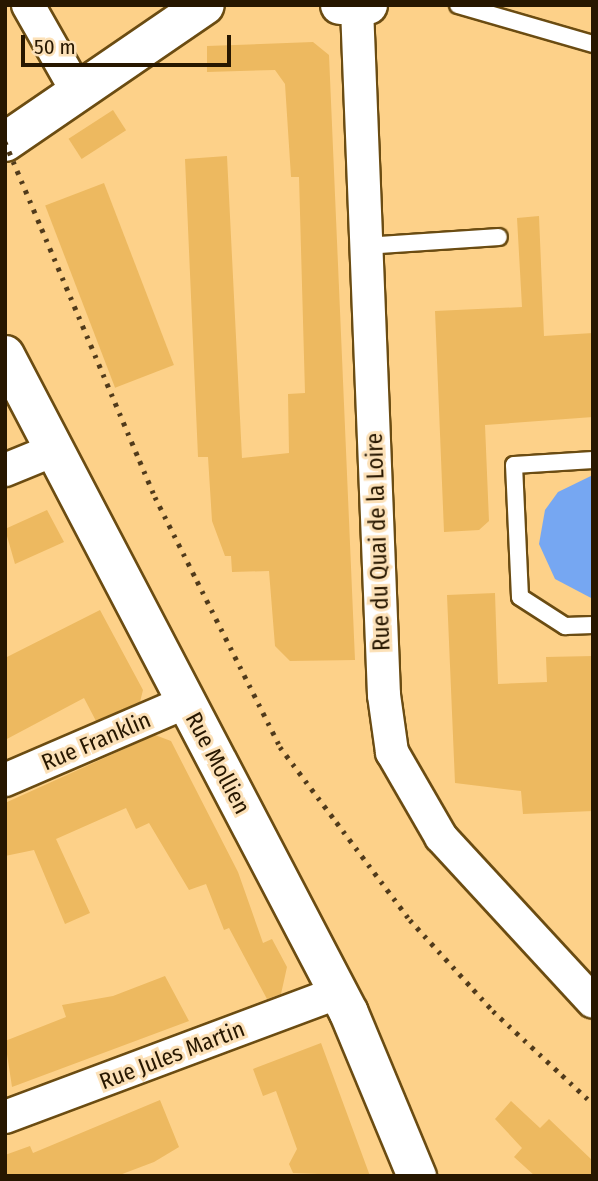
<!DOCTYPE html>
<style>
body{margin:0}
#map{position:relative;width:598px;height:1181px;overflow:hidden;background:#fdd189;font-family:"Fira Sans Condensed",sans-serif}
div>[style]{position:absolute}
[style*='--x']{left:calc(var(--x)*1px);top:calc(var(--y)*1px);width:calc(var(--w)*1px);rotate:calc(var(--a)*1deg)}
.water>*{inset:0;background:#76a7f2}
.building>*{inset:0;background:#edb960;transform-origin:0 0}
.roads{filter:drop-shadow(2px 0 #6b4c12) drop-shadow(-2px 0 #6b4c12) drop-shadow(0 2px #6b4c12) drop-shadow(0 -2px #6b4c12)}
.lane>*{height:16px;margin:-8px;padding:0 8px;transform-origin:8px;border-radius:8px;background:#fff}
.street>*{height:32px;margin:-16px;padding:0 16px;transform-origin:16px;border-radius:16px;background:#fff}
.secondary>*{height:38px;margin:-19px;padding:0 19px;transform-origin:19px;border-radius:19px;background:#fff}
.rail>*{height:5px;margin-top:-2.5px;transform-origin:0;background:repeating-linear-gradient(90deg,#503a1a 0 3.5px,transparent 0 10.5px)}
span{translate:-50% -50%;white-space:nowrap;text-align:center;line-height:1.15;-webkit-text-stroke:6px #fce1b8;paint-order:stroke}
.street-label{font-size:23px;color:#271700}
.frame{position:absolute;inset:0;border:7px solid #271700;pointer-events:none}
.scale{position:absolute;left:21px;top:35px;width:210px;height:32px;box-sizing:border-box;border:4px solid #271700;border-top:0;padding-left:9px;font-size:21px;line-height:24px;white-space:nowrap;color:#271700;-webkit-text-stroke:5px #fce1b8;paint-order:stroke}
</style>
<div id="map">
<div class="water">
<i style="clip-path:polygon(593px 475px,593px 599px,555px 579px,539px 544px,545px 510px,558px 492px)"></i>
</div>
<div class="building">
<i style="clip-path:polygon(313px 42px,329px 55px,355px 660px,290px 661px,275px 646px,269px 571px,232px 572px,231px 556px,225px 556px,212px 521px,208px 457px,198px 457px,185px 159px,227px 156px,242px 458px,289px 453px,288px 394px,305px 393px,299px 177px,291px 177px,285px 84px,275px 70px,207px 72px,207px 46px)"></i>
<i style="left:113px;top:110px;width:24px;height:53px;rotate:57deg"></i>
<i style="left:104px;top:183px;width:195px;height:63px;rotate:69deg"></i>
<i style="clip-path:polygon(539px 216px,544px 336px,593px 333px,593px 417px,485px 425px,489px 521px,479px 530px,444px 532px,435px 311px,522px 307px,517px 218px)"></i>
<i style="clip-path:polygon(47px 510px,64px 542px,15px 564px,5px 529px)"></i>
<i style="clip-path:polygon(495px 593px,498px 684px,547px 682px,546px 657px,593px 656px,593px 811px,523px 814px,521px 791px,455px 783px,447px 595px)"></i>
<i style="clip-path:polygon(100px 610px,143px 690px,140px 702px,96px 721px,84px 698px,5px 740px,5px 658px)"></i>
<i style="clip-path:polygon(155px 735px,171px 741px,238px 872px,263px 943px,272px 939px,287px 967px,281px 994px,267px 999px,229px 928px,224px 930px,206px 884px,189px 890px,149px 823px,136px 829px,126px 808px,56px 839px,90px 913px,65px 924px,34px 850px,5px 856px,5px 803px)"></i>
<i style="clip-path:polygon(165px 976px,189px 1021px,12px 1087px,5px 1041px,66px 1017px,62px 1005px,113px 996px)"></i>
<i style="clip-path:polygon(321px 1043px,370px 1176px,293px 1173px,289px 1164px,297px 1149px,276px 1091px,263px 1096px,253px 1069px)"></i>
<i style="clip-path:polygon(160px 1100px,179px 1147px,154px 1162px,117px 1176px,5px 1176px,5px 1155px,30px 1146px,33px 1153px)"></i>
<i style="clip-path:polygon(511px 1101px,540px 1128px,549px 1119px,593px 1161px,593px 1176px,535px 1176px,514px 1157px,522px 1148px,495px 1119px)"></i>
</div>
<div class="roads">
<div class="lane">
<i style="--x:458;--y:5;--w:141;--a:16.1"></i>
<i style="--x:365;--y:246;--w:134;--a:-3.8"></i>
<i style="--x:593;--y:460;--w:79;--a:176.4"></i>
<i style="--x:514;--y:465;--w:132;--a:87.4"></i>
<i style="--x:520;--y:597;--w:54;--a:32.8"></i>
<i style="--x:565;--y:626;--w:28;--a:-2"></i>
</div>
<div class="street">
<i style="--x:28;--y:5;--w:101;--a:60.4"></i>
<i style="--x:357;--y:8;--w:688;--a:87.75"></i>
<i style="--x:384;--y:695;--w:58;--a:82"></i>
<i style="--x:392;--y:752;--w:98;--a:60"></i>
<i style="--x:441;--y:837;--w:224;--a:47.3"></i>
<i style="--x:5;--y:470;--w:53;--a:-22.2"></i>
<i style="--x:5;--y:780;--w:197;--a:-23.3"></i>
<i style="--x:5;--y:1117;--w:357;--a:-20.5"></i>
</div>
<div class="secondary">
<i style="--x:340;--y:5;--w:28;--a:0"></i>
<i style="--x:5;--y:142;--w:242;--a:-34.4"></i>
<i style="--x:5;--y:355;--w:742;--a:62.4"></i>
<i style="--x:349;--y:1013;--w:177;--a:67.4"></i>
</div>
</div>
<div class="rail">
<i style="--x:5;--y:142;--w:385;--a:67.1"></i>
<i style="--x:155;--y:497;--w:280;--a:63.4"></i>
<i style="--x:280;--y:747;--w:216;--a:53.1"></i>
<i style="--x:410;--y:920;--w:123;--a:47.6"></i>
<i style="--x:493;--y:1011;--w:137;--a:42.9"></i>
</div>
<div class="street-label">
<span style="left:378px;top:542px;rotate:-92deg">Rue du Quai de la Loire</span>
<span style="left:96px;top:741px;rotate:-23deg">Rue Franklin</span>
<span style="left:218px;top:763px;rotate:62deg">Rue Mollien</span>
<span style="left:172px;top:1055px;rotate:-21deg">Rue Jules Martin</span>
</div>
<div class="frame"></div>
<div class="scale">50 m</div>
</div>
